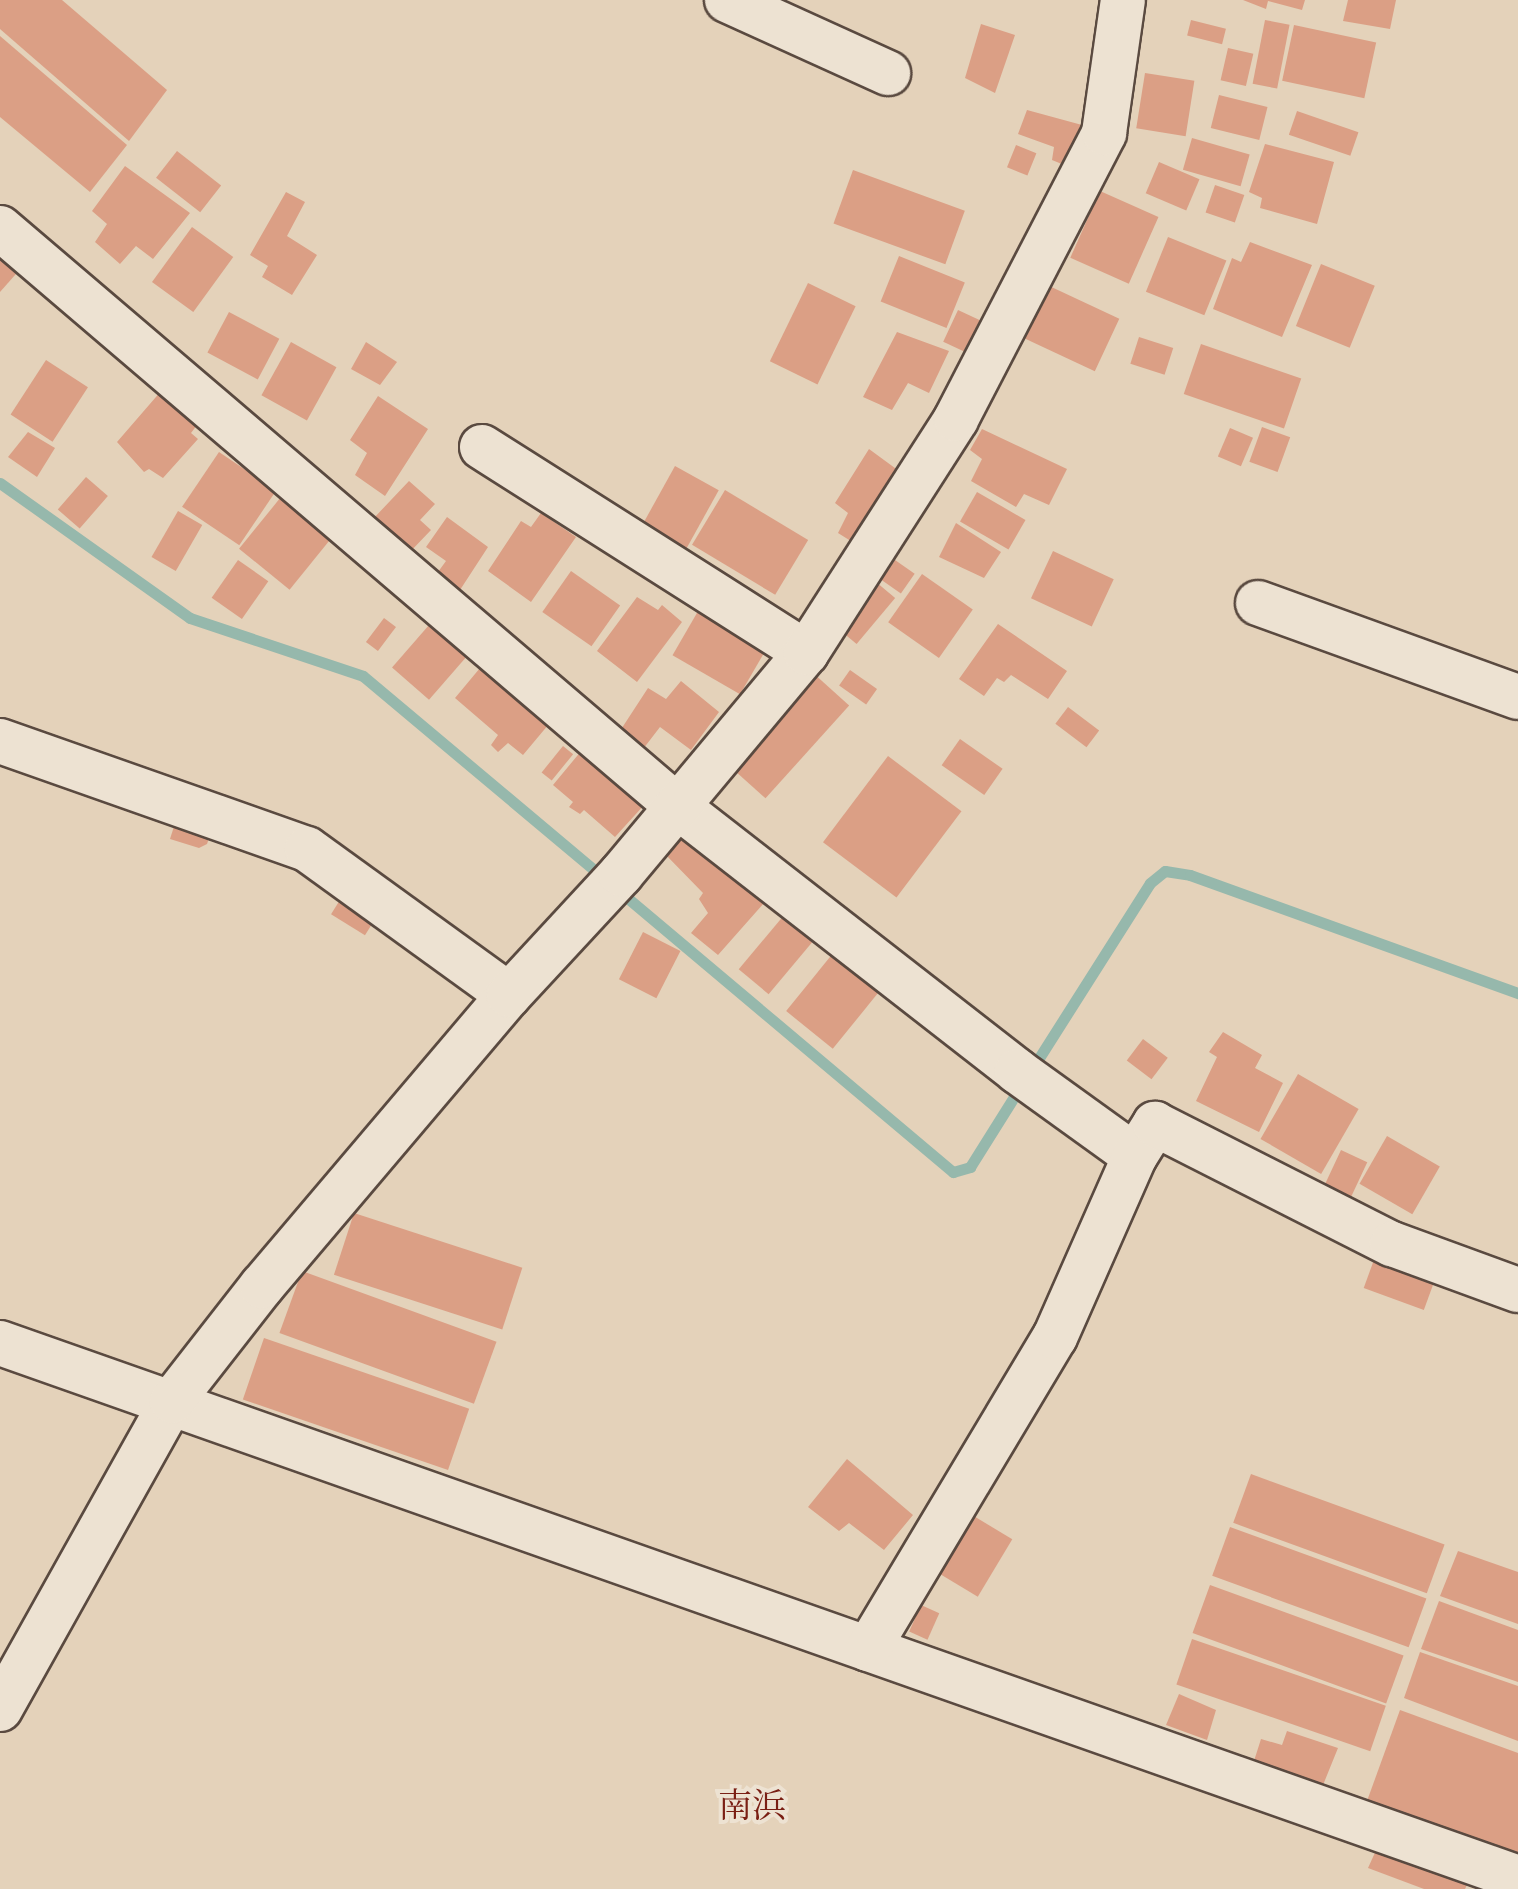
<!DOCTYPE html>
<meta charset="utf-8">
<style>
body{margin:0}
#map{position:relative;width:1518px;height:1889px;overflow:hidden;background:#e4d2ba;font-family:"Gentium Book Plus","Noto Serif JP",serif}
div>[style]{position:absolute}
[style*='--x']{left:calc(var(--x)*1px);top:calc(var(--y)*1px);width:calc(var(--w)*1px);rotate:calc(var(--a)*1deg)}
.stream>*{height:11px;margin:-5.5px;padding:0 5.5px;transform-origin:5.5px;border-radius:5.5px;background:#96b8ac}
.building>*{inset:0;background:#db9f85;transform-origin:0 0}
.roads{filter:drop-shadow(2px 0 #5a4a40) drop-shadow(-2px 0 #5a4a40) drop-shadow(0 2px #5a4a40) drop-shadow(0 -2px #5a4a40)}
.minor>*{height:44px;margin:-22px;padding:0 22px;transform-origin:22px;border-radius:22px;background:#ede2d2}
span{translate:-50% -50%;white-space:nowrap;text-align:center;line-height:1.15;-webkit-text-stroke:8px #ede2d2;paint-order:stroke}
.quarter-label{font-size:34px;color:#7a1f14}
</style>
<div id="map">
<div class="stream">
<i style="--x:0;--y:483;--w:233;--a:35.4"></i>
<i style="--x:190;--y:618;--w:182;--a:18.5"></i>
<i style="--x:363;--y:676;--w:316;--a:40"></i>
<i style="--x:618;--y:890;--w:438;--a:40.1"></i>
<i style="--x:953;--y:1172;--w:18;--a:-16"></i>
<i style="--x:970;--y:1167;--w:98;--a:-57.9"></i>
<i style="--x:1032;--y:1069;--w:220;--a:-57.6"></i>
<i style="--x:1150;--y:883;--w:19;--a:-39"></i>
<i style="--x:1165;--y:871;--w:25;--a:9"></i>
<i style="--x:1190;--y:875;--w:349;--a:19.8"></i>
</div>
<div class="building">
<i style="clip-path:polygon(0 0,62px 0,167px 90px,129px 141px,0 29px)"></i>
<i style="clip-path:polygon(1243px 0,1305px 0,1302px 10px,1268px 1px,1266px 9px)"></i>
<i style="clip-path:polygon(1348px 0,1396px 0,1390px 29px,1343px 21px)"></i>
<i style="left:1191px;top:20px;width:36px;height:16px;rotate:14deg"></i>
<i style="left:1265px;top:20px;width:25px;height:65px;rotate:11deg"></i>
<i style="clip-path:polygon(981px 24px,1015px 35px,995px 93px,965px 78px)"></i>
<i style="left:1294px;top:25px;width:84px;height:57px;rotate:12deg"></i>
<i style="clip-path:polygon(0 36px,127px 145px,90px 192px,0 117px)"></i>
<i style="left:1228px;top:48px;width:26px;height:33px;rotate:13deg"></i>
<i style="left:1145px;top:73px;width:50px;height:56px;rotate:9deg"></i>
<i style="left:1219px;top:95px;width:50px;height:34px;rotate:14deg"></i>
<i style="clip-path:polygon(1027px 110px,1082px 125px,1069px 167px,1052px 160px,1054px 147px,1018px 134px)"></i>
<i style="left:1297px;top:111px;width:65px;height:25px;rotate:19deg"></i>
<i style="left:1192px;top:138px;width:60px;height:33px;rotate:16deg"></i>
<i style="clip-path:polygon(1265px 144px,1334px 162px,1317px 224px,1260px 208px,1262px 198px,1249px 192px)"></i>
<i style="left:1016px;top:145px;width:22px;height:24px;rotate:22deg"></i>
<i style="left:177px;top:151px;width:56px;height:34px;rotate:38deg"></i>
<i style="left:1159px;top:162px;width:44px;height:34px;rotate:23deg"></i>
<i style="clip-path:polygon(125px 166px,190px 213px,153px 259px,136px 246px,120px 264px,95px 242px,107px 224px,92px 211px)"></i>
<i style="left:853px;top:170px;width:119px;height:57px;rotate:20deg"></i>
<i style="left:1215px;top:185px;width:31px;height:29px;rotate:19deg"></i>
<i style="left:1100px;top:191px;width:64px;height:73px;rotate:24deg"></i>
<i style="clip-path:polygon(286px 192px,305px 202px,287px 236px,317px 255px,292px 295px,262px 277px,268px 266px,250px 255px)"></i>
<i style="left:192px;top:227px;width:51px;height:68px;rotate:36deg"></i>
<i style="left:1168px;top:237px;width:63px;height:59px;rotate:22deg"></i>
<i style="clip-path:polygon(1250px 242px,1312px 265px,1282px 337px,1213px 309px,1232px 258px,1241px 262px)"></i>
<i style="clip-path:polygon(0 247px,23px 266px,0 292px)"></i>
<i style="left:899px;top:256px;width:71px;height:49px;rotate:22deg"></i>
<i style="left:1321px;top:264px;width:58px;height:67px;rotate:22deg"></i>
<i style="left:808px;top:283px;width:53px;height:87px;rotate:26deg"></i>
<i style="left:1045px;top:284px;width:82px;height:58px;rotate:25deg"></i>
<i style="left:958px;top:310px;width:29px;height:35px;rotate:25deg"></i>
<i style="left:229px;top:312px;width:57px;height:46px;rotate:28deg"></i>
<i style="clip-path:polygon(897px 332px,949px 351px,929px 393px,908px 383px,892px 410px,863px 397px)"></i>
<i style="left:1139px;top:337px;width:36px;height:28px;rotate:18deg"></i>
<i style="left:291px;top:342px;width:52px;height:61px;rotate:29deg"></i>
<i style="clip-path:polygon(366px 342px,397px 362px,380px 385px,351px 369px)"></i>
<i style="left:1201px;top:344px;width:106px;height:53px;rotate:19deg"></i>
<i style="left:46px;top:360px;width:50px;height:65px;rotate:33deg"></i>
<i style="clip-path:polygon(162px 390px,200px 421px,191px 433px,198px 439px,163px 478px,149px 469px,144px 472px,117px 442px)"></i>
<i style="clip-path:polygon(378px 396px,428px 429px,385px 496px,355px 475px,367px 453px,350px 440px)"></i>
<i style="left:1262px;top:427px;width:30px;height:37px;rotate:20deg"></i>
<i style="left:1230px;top:428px;width:25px;height:31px;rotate:23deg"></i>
<i style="clip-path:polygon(982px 429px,1067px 469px,1049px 505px,1024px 494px,1016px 507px,971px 481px,982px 459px,970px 450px)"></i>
<i style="clip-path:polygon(28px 432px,55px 448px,37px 477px,8px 457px)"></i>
<i style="clip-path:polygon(869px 449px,899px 471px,854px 543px,838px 533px,848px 513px,835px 503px)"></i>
<i style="left:219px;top:452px;width:69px;height:66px;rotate:34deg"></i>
<i style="left:675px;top:466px;width:50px;height:74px;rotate:29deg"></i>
<i style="left:86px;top:477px;width:29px;height:43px;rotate:41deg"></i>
<i style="clip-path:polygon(409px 481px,435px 504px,420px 520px,431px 530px,408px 554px,373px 519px)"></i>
<i style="left:725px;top:490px;width:97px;height:64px;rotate:31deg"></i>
<i style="left:285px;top:492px;width:65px;height:73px;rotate:39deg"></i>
<i style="left:977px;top:492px;width:56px;height:34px;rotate:30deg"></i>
<i style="left:178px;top:511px;width:28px;height:53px;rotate:30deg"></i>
<i style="clip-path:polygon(541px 513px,576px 537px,531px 602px,488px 571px,521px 521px,531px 527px)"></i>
<i style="clip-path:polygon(447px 517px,488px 547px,460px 590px,438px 572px,446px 561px,426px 547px)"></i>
<i style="clip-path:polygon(956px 523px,1001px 552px,984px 578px,939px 557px)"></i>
<i style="left:1053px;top:551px;width:67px;height:52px;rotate:25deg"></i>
<i style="left:238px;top:560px;width:37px;height:46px;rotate:35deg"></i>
<i style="left:895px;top:560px;width:24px;height:24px;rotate:35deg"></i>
<i style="left:571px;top:571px;width:60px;height:50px;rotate:35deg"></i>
<i style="left:922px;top:574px;width:62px;height:59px;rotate:35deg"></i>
<i style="left:876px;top:582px;width:25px;height:60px;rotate:40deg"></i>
<i style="clip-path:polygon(637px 597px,658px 610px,662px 605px,682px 622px,637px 682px,597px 651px)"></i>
<i style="left:701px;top:606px;width:78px;height:57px;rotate:30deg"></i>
<i style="left:436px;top:617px;width:49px;height:67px;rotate:41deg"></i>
<i style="left:384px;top:618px;width:15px;height:30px;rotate:37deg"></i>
<i style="clip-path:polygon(998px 624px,1067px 671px,1048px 699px,1011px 675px,1004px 682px,997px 678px,984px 696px,959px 679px)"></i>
<i style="clip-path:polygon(485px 662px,554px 718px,523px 755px,508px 743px,498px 752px,491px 745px,498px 735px,455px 698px)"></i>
<i style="left:850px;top:670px;width:33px;height:19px;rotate:35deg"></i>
<i style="left:812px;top:672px;width:50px;height:125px;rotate:42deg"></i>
<i style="clip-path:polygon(681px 681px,719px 712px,691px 750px,660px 727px,640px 753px,618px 734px,648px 688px,666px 699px)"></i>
<i style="left:1068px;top:707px;width:39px;height:21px;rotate:37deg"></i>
<i style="left:960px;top:739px;width:52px;height:32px;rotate:35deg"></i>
<i style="left:563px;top:746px;width:13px;height:34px;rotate:39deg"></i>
<i style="clip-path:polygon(582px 750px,645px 804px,615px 837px,584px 810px,580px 814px,569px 807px,573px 802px,553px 785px)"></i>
<i style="left:888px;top:756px;width:92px;height:108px;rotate:37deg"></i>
<i style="clip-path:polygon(177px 817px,213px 827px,207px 844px,199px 848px,170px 839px)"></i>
<i style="clip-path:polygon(686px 828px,764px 903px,718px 955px,691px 933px,708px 913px,699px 899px,703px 893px,665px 854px)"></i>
<i style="left:348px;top:887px;width:40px;height:32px;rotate:32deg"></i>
<i style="left:785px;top:914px;width:39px;height:72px;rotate:40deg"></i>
<i style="left:643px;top:932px;width:42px;height:53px;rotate:27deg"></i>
<i style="left:834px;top:952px;width:60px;height:76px;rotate:39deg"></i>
<i style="clip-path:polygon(1223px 1032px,1262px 1055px,1255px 1068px,1283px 1083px,1259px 1132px,1196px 1101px,1217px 1057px,1209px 1052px)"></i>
<i style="left:1143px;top:1039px;width:31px;height:27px;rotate:37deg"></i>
<i style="left:1298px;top:1074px;width:70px;height:75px;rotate:30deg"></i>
<i style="left:1387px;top:1136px;width:61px;height:55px;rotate:30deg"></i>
<i style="left:1341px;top:1150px;width:29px;height:47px;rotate:25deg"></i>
<i style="left:354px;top:1213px;width:177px;height:65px;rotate:18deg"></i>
<i style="left:1375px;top:1257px;width:64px;height:33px;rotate:20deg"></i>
<i style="left:302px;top:1271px;width:207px;height:66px;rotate:20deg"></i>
<i style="left:264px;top:1338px;width:217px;height:65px;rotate:19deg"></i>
<i style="clip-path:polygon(847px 1459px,913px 1515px,884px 1550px,849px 1523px,839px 1531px,808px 1507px)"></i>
<i style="left:1251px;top:1474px;width:206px;height:52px;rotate:20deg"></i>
<i style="left:972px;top:1515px;width:47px;height:67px;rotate:31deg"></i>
<i style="left:1230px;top:1527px;width:209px;height:52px;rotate:20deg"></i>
<i style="clip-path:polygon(1458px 1551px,1518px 1572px,1518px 1624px,1440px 1596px)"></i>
<i style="left:1210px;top:1585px;width:206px;height:51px;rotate:20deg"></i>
<i style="clip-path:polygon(1439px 1601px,1518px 1630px,1518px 1682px,1421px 1649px)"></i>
<i style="left:921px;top:1605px;width:20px;height:29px;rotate:24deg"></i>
<i style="left:1192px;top:1639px;width:205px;height:48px;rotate:19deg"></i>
<i style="clip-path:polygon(1420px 1652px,1518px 1686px,1518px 1741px,1404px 1698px)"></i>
<i style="clip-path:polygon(1179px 1694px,1216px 1710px,1207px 1740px,1166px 1725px)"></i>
<i style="clip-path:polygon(1400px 1710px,1518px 1753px,1518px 1853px,1367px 1801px)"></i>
<i style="clip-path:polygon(1287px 1731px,1338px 1748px,1321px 1790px,1253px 1764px,1261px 1739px,1282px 1745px)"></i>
<i style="clip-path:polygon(1378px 1846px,1469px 1881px,1465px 1889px,1424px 1889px,1368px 1868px)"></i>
</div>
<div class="roads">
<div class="minor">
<i style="--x:727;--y:0;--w:177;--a:24.4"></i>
<i style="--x:0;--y:228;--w:890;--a:40.49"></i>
<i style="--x:677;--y:806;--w:431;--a:37.9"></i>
<i style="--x:1017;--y:1071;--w:145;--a:35.8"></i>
<i style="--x:482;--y:447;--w:384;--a:32.4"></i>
<i style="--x:1258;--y:603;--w:276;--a:19.9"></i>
<i style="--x:0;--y:741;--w:325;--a:19.4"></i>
<i style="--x:307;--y:849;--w:249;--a:35.9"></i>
<i style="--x:0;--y:1343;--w:1610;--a:19.41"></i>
<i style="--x:868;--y:1649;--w:364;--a:-59.1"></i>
<i style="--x:1055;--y:1337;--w:198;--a:-66.2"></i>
<i style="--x:1135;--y:1156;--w:38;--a:-58"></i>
<i style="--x:1155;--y:1124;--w:266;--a:26.9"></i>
<i style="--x:1392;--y:1244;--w:134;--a:20.1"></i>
<i style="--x:0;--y:1709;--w:353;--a:-60.8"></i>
<i style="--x:172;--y:1401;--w:146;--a:-52"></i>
<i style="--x:262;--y:1286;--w:382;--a:-49.7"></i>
<i style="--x:509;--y:995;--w:165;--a:-47.2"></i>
<i style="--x:621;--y:874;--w:288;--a:-50.1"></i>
<i style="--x:806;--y:653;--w:278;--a:-57.3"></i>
<i style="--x:956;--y:419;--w:322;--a:-62.6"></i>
<i style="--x:1104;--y:133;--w:134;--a:-81.9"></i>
</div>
</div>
<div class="quarter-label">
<span style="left:752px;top:1805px">南浜</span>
</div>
</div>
